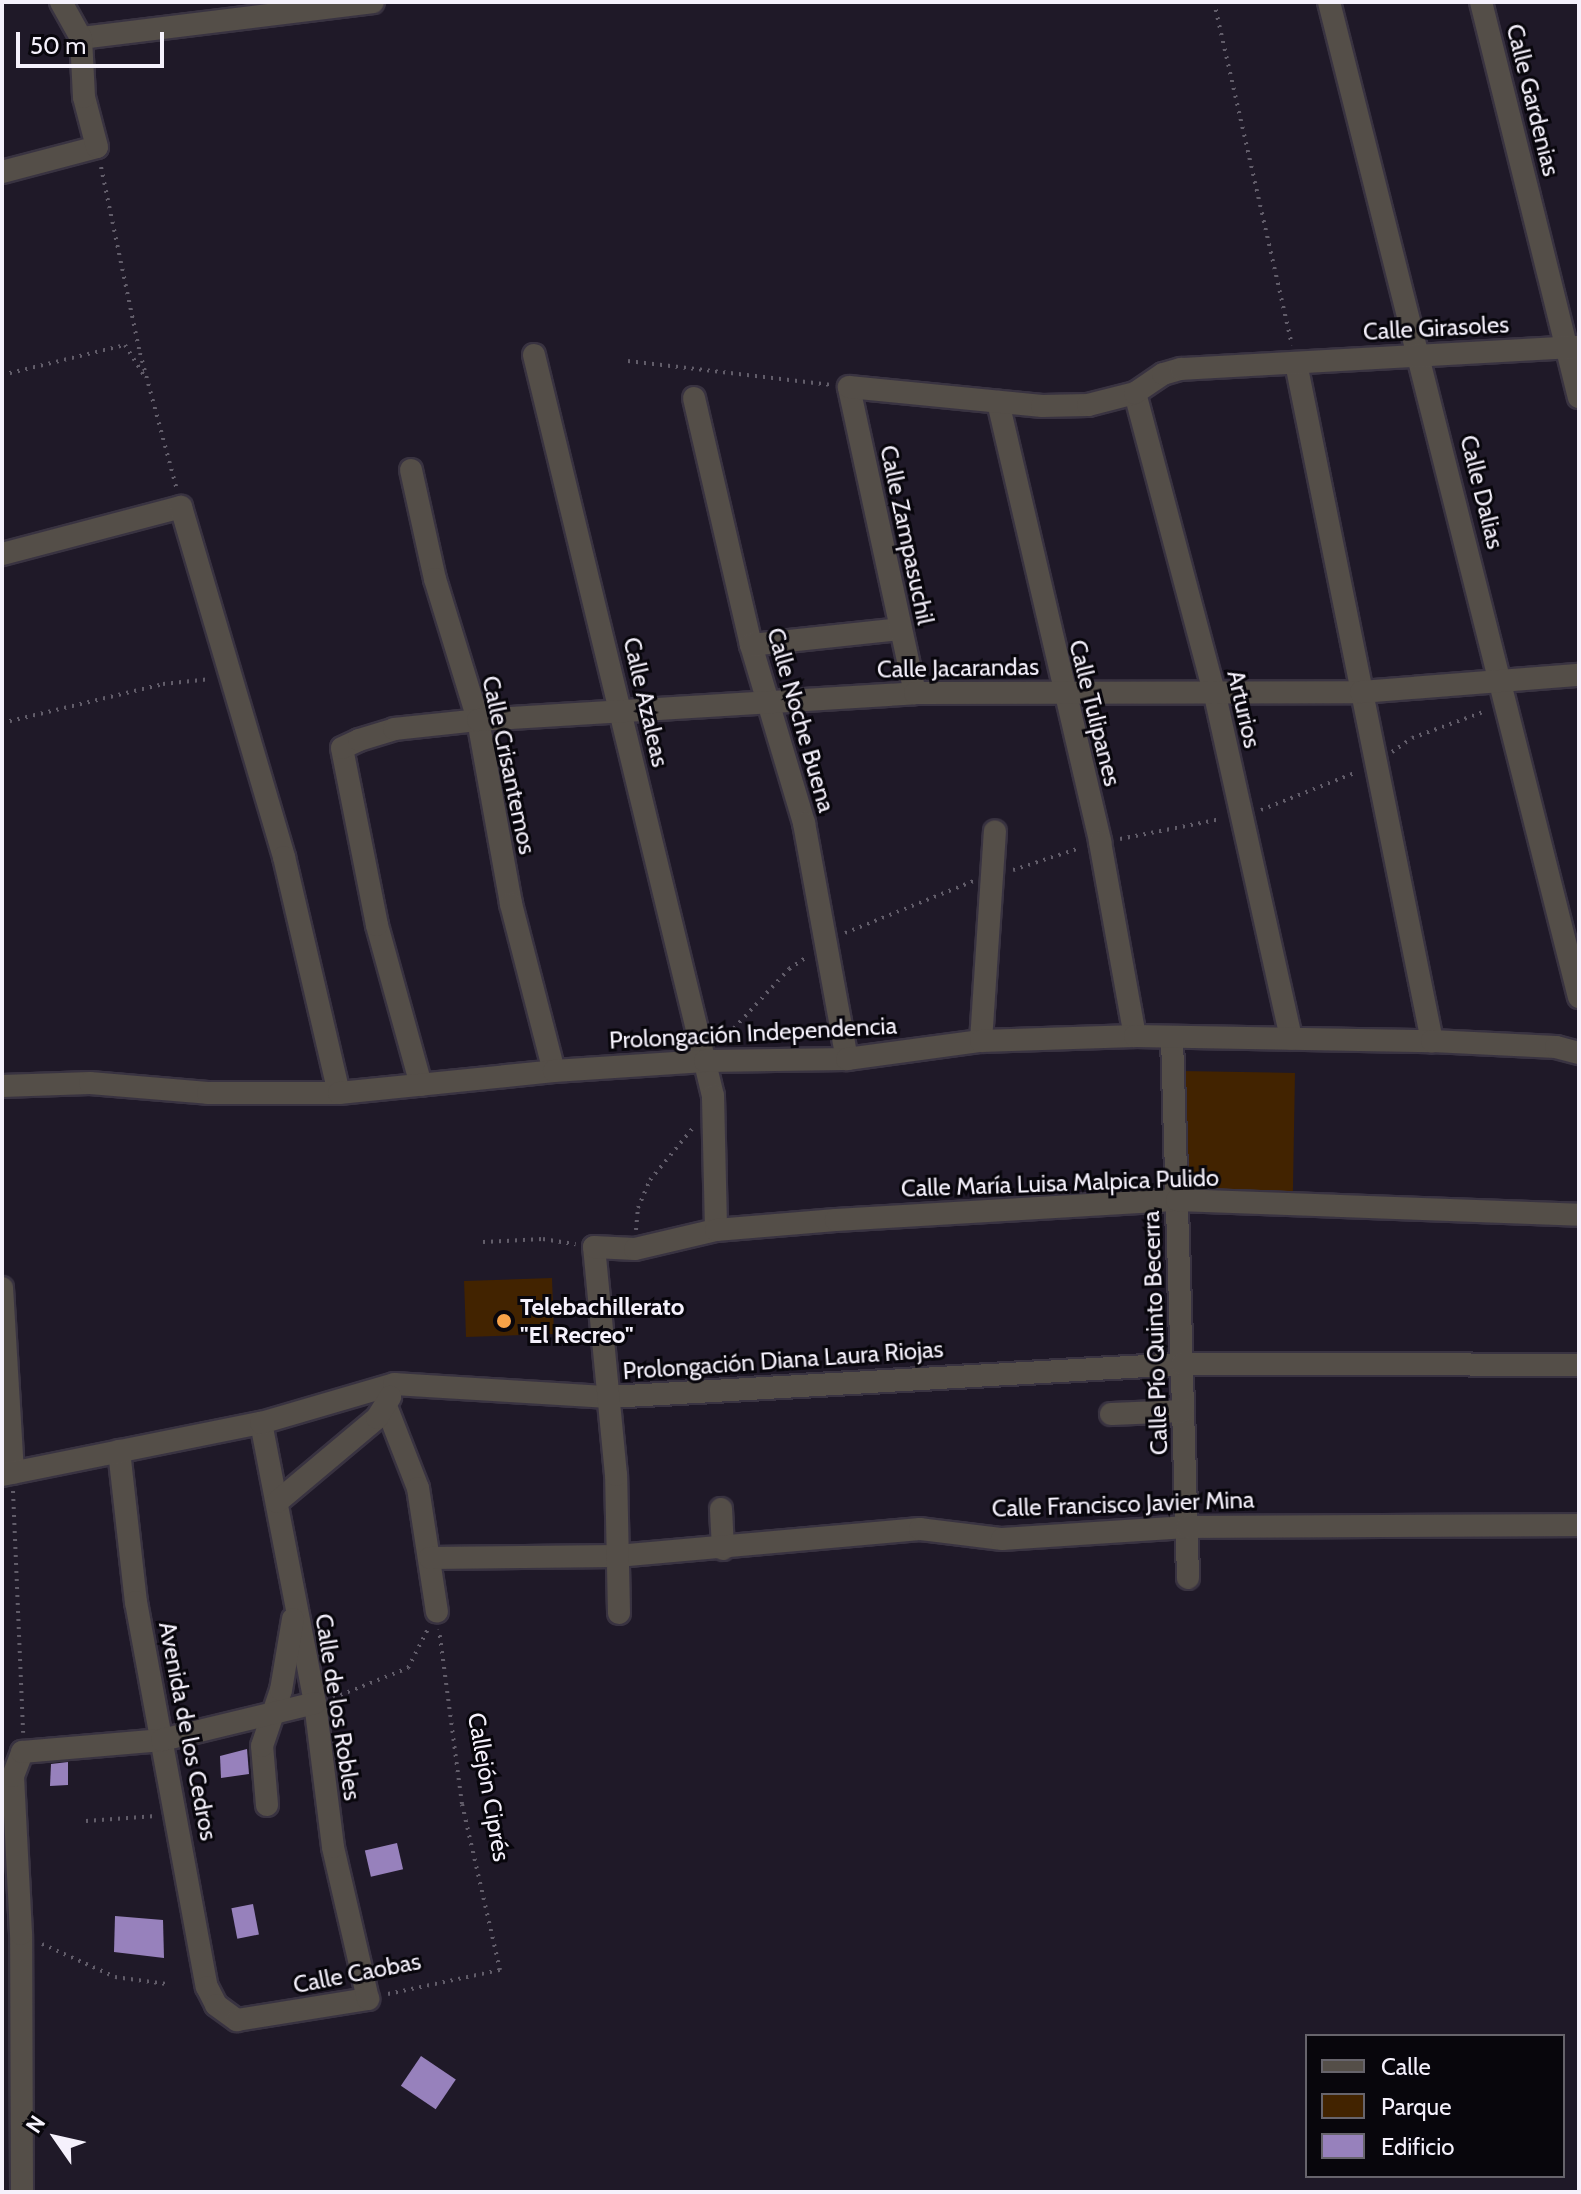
<!DOCTYPE html>
<meta charset="utf-8">
<style>
body{margin:0}
#map{position:relative;width:1581px;height:2194px;overflow:hidden;background:#1f1928;font-family:Cabin,sans-serif}
div>[style]{position:absolute}
[style*='--x']{left:calc(var(--x)*1px);top:calc(var(--y)*1px);width:calc(var(--w)*1px);rotate:calc(var(--a)*1deg)}
.green>*{inset:0;background:#422300;transform-origin:0 0}
.building>*{inset:0;background:#9781bc;transform-origin:0 0}
.path>*{height:4px;margin-top:-2px;transform-origin:0;background:repeating-linear-gradient(90deg,#625d6a 0 2px,transparent 0 8px)}
.roads{filter:drop-shadow(2px 0 #393341) drop-shadow(-2px 0 #393341) drop-shadow(0 2px #393341) drop-shadow(0 -2px #393341)}
.minor>*{height:22px;margin:-11px;padding:0 11px;transform-origin:11px;border-radius:11px;background:#544e48}
.dots>*{width:22px;height:22px;translate:-50% -50%;box-sizing:border-box;border:4px solid #08060c;border-radius:50%}
span{translate:-50% -50%;white-space:nowrap;text-align:center;line-height:1.15;-webkit-text-stroke:6px #08060c;paint-order:stroke}
.street-label{font-size:24px;color:#f5f1fc}
.poi-label{font-size:24px;color:#f5f1fc;font-weight:700}
.left{translate:0 -50%;text-align:left}
.frame{position:absolute;inset:0;border:4px solid #f5f1fc;pointer-events:none}
.legend{position:absolute;left:1305px;top:2034px;width:260px;height:144px;box-sizing:border-box;background:#08060c;border:2px solid #67646c;margin:0;padding:10px 14px;list-style:none;font-size:24px;color:#f5f1fc}
.legend li{display:flex;align-items:center;gap:16px;height:40px}
.legend b{width:40px;border:2px solid #67646c}
.north{position:absolute;left:16px;top:2098px;width:80px;height:80px;-webkit-text-stroke:6px #08060c;paint-order:stroke;rotate:304deg;font-size:22px;font-weight:700;line-height:32px;text-align:center;color:#f5f1fc}
.north::after{content:'';display:block;margin:auto;width:28px;height:36px;background:#f5f1fc;clip-path:polygon(50% 0,100% 100%,50% 72%,0 100%)}
.scale{position:absolute;left:16px;top:32px;width:148px;height:36px;box-sizing:border-box;border:4px solid #f5f1fc;border-top:0;padding-left:10px;font-size:24px;line-height:28px;white-space:nowrap;color:#f5f1fc;-webkit-text-stroke:6px #08060c;paint-order:stroke}
</style>
<div id="map">
<div class="green">
<i style="left:1181px;top:1071px;width:114px;height:123px;rotate:1deg"></i>
<i style="left:552px;top:1278px;width:56px;height:88px;rotate:88deg"></i>
</div>
<div class="building">
<i style="clip-path:polygon(247px 1749px,249px 1774px,221px 1778px,220px 1756px)"></i>
<i style="clip-path:polygon(68px 1762px,68px 1785px,50px 1786px,51px 1764px)"></i>
<i style="left:397px;top:1843px;width:27px;height:33px;rotate:77deg"></i>
<i style="left:253px;top:1904px;width:31px;height:22px;rotate:79deg"></i>
<i style="clip-path:polygon(115px 1916px,163px 1920px,164px 1958px,114px 1952px)"></i>
<i style="left:421px;top:2056px;width:42px;height:36px;rotate:34deg"></i>
</div>
<div class="path">
<i style="--x:1214;--y:2;--w:352;--a:77.2"></i>
<i style="--x:101;--y:167;--w:190;--a:78.2"></i>
<i style="--x:140;--y:353;--w:142;--a:74.9"></i>
<i style="--x:628;--y:361;--w:205;--a:6.7"></i>
<i style="--x:2;--y:375;--w:127;--a:-13.7"></i>
<i style="--x:125;--y:345;--w:38;--a:58"></i>
<i style="--x:2;--y:723;--w:166;--a:-13.6"></i>
<i style="--x:163;--y:684;--w:48;--a:-5.9"></i>
<i style="--x:1392;--y:752;--w:24;--a:-35"></i>
<i style="--x:1412;--y:738;--w:79;--a:-20"></i>
<i style="--x:1261;--y:810;--w:103;--a:-21.6"></i>
<i style="--x:1120;--y:839;--w:103;--a:-11.2"></i>
<i style="--x:1013;--y:870;--w:71;--a:-18.2"></i>
<i style="--x:845;--y:933;--w:139;--a:-22"></i>
<i style="--x:723;--y:1040;--w:97;--a:-47.1"></i>
<i style="--x:789;--y:969;--w:22;--a:-34"></i>
<i style="--x:636;--y:1230;--w:22;--a:-85"></i>
<i style="--x:638;--y:1208;--w:30;--a:-67"></i>
<i style="--x:650;--y:1180;--w:66;--a:-50.5"></i>
<i style="--x:483;--y:1242;--w:60;--a:-2.9"></i>
<i style="--x:543;--y:1239;--w:33;--a:9"></i>
<i style="--x:13;--y:1491;--w:242;--a:87.6"></i>
<i style="--x:333;--y:1698;--w:81;--a:-21.8"></i>
<i style="--x:408;--y:1668;--w:46;--a:-62.9"></i>
<i style="--x:86;--y:1821;--w:70;--a:-4.1"></i>
<i style="--x:42;--y:1944;--w:80;--a:24.3"></i>
<i style="--x:115;--y:1977;--w:52;--a:7.7"></i>
<i style="--x:388;--y:1994;--w:115;--a:-12.1"></i>
<i style="--x:500;--y:1970;--w:170;--a:-102.9"></i>
<i style="--x:462;--y:1804;--w:176;--a:-97.5"></i>
</div>
<div class="roads">
<div class="minor">
<i style="--x:1329;--y:2;--w:1026;--a:75.9"></i>
<i style="--x:1481;--y:2;--w:407;--a:76.1"></i>
<i style="--x:81;--y:38;--w:294;--a:-7"></i>
<i style="--x:2;--y:172;--w:98;--a:-14.7"></i>
<i style="--x:97;--y:147;--w:52;--a:-104.6"></i>
<i style="--x:84;--y:97;--w:59;--a:-92.9"></i>
<i style="--x:81;--y:38;--w:41;--a:-119.1"></i>
<i style="--x:534;--y:355;--w:762;--a:76.42"></i>
<i style="--x:713;--y:1096;--w:134;--a:88.7"></i>
<i style="--x:1296;--y:363;--w:692;--a:78.66"></i>
<i style="--x:1135;--y:393;--w:312;--a:75.2"></i>
<i style="--x:1215;--y:695;--w:352;--a:77.5"></i>
<i style="--x:694;--y:398;--w:253;--a:77"></i>
<i style="--x:751;--y:645;--w:186;--a:73.4"></i>
<i style="--x:804;--y:823;--w:240;--a:79.7"></i>
<i style="--x:998;--y:402;--w:452;--a:76.9"></i>
<i style="--x:1100;--y:842;--w:197;--a:79.8"></i>
<i style="--x:411;--y:470;--w:112;--a:77.6"></i>
<i style="--x:435;--y:579;--w:147;--a:73"></i>
<i style="--x:478;--y:720;--w:187;--a:79.8"></i>
<i style="--x:511;--y:904;--w:172;--a:75.6"></i>
<i style="--x:2;--y:554;--w:185;--a:-14.7"></i>
<i style="--x:181;--y:507;--w:365;--a:73.6"></i>
<i style="--x:284;--y:857;--w:242;--a:76.9"></i>
<i style="--x:751;--y:645;--w:150;--a:-6.1"></i>
<i style="--x:915;--y:693;--w:313;--a:-102.2"></i>
<i style="--x:849;--y:387;--w:194;--a:5.6"></i>
<i style="--x:1042;--y:406;--w:46;--a:-1.2"></i>
<i style="--x:1088;--y:405;--w:49;--a:-14.3"></i>
<i style="--x:1135;--y:393;--w:34;--a:-34"></i>
<i style="--x:1163;--y:374;--w:19;--a:-16"></i>
<i style="--x:1181;--y:369;--w:399;--a:-3.2"></i>
<i style="--x:1172;--y:1038;--w:540;--a:88.3"></i>
<i style="--x:981;--y:1041;--w:210;--a:-86.2"></i>
<i style="--x:421;--y:1085;--w:166;--a:-105.4"></i>
<i style="--x:377;--y:925;--w:180;--a:-101.2"></i>
<i style="--x:342;--y:748;--w:19;--a:-25"></i>
<i style="--x:359;--y:740;--w:37;--a:-17"></i>
<i style="--x:394;--y:729;--w:84;--a:-6.1"></i>
<i style="--x:478;--y:720;--w:438;--a:-3.5"></i>
<i style="--x:915;--y:693;--w:446;--a:-0.1"></i>
<i style="--x:1361;--y:692;--w:219;--a:-4.5"></i>
<i style="--x:2;--y:1086;--w:88;--a:-2"></i>
<i style="--x:90;--y:1083;--w:118;--a:4.8"></i>
<i style="--x:208;--y:1093;--w:131;--a:0"></i>
<i style="--x:339;--y:1093;--w:216;--a:-5.8"></i>
<i style="--x:554;--y:1071;--w:151;--a:-3.8"></i>
<i style="--x:705;--y:1061;--w:142;--a:-0.8"></i>
<i style="--x:847;--y:1059;--w:135;--a:-7.7"></i>
<i style="--x:981;--y:1041;--w:154;--a:-1.9"></i>
<i style="--x:1135;--y:1036;--w:297;--a:1"></i>
<i style="--x:1432;--y:1041;--w:124;--a:2.8"></i>
<i style="--x:1556;--y:1047;--w:24;--a:15"></i>
<i style="--x:2;--y:1288;--w:185;--a:86.6"></i>
<i style="--x:386;--y:1406;--w:88;--a:68.7"></i>
<i style="--x:418;--y:1488;--w:125;--a:81.3"></i>
<i style="--x:1111;--y:1414;--w:72;--a:-2.4"></i>
<i style="--x:119;--y:1451;--w:152;--a:83.6"></i>
<i style="--x:136;--y:1602;--w:391;--a:79.6"></i>
<i style="--x:207;--y:1987;--w:20;--a:63"></i>
<i style="--x:216;--y:2005;--w:26;--a:36"></i>
<i style="--x:237;--y:2020;--w:133;--a:-9.1"></i>
<i style="--x:368;--y:1999;--w:156;--a:-103"></i>
<i style="--x:333;--y:1847;--w:145;--a:-97.1"></i>
<i style="--x:315;--y:1703;--w:285;--a:-100.9"></i>
<i style="--x:2;--y:1475;--w:264;--a:-11.4"></i>
<i style="--x:261;--y:1423;--w:139;--a:-16.3"></i>
<i style="--x:394;--y:1384;--w:215;--a:3.5"></i>
<i style="--x:609;--y:1397;--w:574;--a:-3.3"></i>
<i style="--x:1182;--y:1364;--w:397;--a:0.1"></i>
<i style="--x:277;--y:1502;--w:131;--a:-40"></i>
<i style="--x:377;--y:1418;--w:25;--a:-58"></i>
<i style="--x:721;--y:1509;--w:40;--a:87.1"></i>
<i style="--x:430;--y:1558;--w:187;--a:-0.6"></i>
<i style="--x:617;--y:1556;--w:304;--a:-5.1"></i>
<i style="--x:920;--y:1529;--w:83;--a:7"></i>
<i style="--x:1002;--y:1539;--w:185;--a:-3.7"></i>
<i style="--x:1187;--y:1527;--w:392;--a:-0.3"></i>
<i style="--x:619;--y:1613;--w:138;--a:-91.2"></i>
<i style="--x:616;--y:1475;--w:229;--a:-95.5"></i>
<i style="--x:594;--y:1247;--w:41;--a:2.8"></i>
<i style="--x:635;--y:1249;--w:83;--a:-13.2"></i>
<i style="--x:716;--y:1230;--w:120;--a:-4.8"></i>
<i style="--x:836;--y:1220;--w:342;--a:-3.4"></i>
<i style="--x:1177;--y:1200;--w:402;--a:2.1"></i>
<i style="--x:267;--y:1805;--w:59;--a:-94.8"></i>
<i style="--x:262;--y:1746;--w:59;--a:-71.3"></i>
<i style="--x:281;--y:1690;--w:72;--a:-80.4"></i>
<i style="--x:22;--y:2192;--w:258;--a:-90.2"></i>
<i style="--x:21;--y:1934;--w:158;--a:-92.9"></i>
<i style="--x:13;--y:1776;--w:26;--a:-69"></i>
<i style="--x:22;--y:1752;--w:141;--a:-4.9"></i>
<i style="--x:162;--y:1740;--w:157;--a:-13.6"></i>
</div>
</div>
<div class="dots">
<i style="left:504px;top:1321px;background:#f7a248"></i>
</div>
<div class="street-label">
<span style="left:1533px;top:100px;rotate:76deg">Calle Gardenias</span>
<span style="left:1436px;top:328px;rotate:-3deg">Calle Girasoles</span>
<span style="left:1482px;top:492px;rotate:76deg">Calle Dalias</span>
<span style="left:907px;top:535px;rotate:78deg">Calle Zampasuchil</span>
<span style="left:958px;top:668px;rotate:-1deg">Calle Jacarandas</span>
<span style="left:646px;top:702px;rotate:77deg">Calle Azaleas</span>
<span style="left:1244px;top:709px;rotate:77deg">Arturios</span>
<span style="left:1095px;top:713px;rotate:76deg">Calle Tulipanes</span>
<span style="left:801px;top:720px;rotate:74deg">Calle Noche Buena</span>
<span style="left:509px;top:765px;rotate:78deg">Calle Crisantemos</span>
<span style="left:753px;top:1033px;rotate:-3deg">Prolongación Independencia</span>
<span style="left:1060px;top:1183px;rotate:-2deg">Calle María Luisa Malpica Pulido</span>
<span style="left:1155px;top:1333px;rotate:-92deg">Calle Pío Quinto Becerra</span>
<span style="left:783px;top:1360px;rotate:-4deg">Prolongación Diana Laura Riojas</span>
<span style="left:1123px;top:1504px;rotate:-2deg">Calle Francisco Javier Mina</span>
<span style="left:338px;top:1707px;rotate:81deg">Calle de los Robles</span>
<span style="left:188px;top:1731px;rotate:79deg">Avenida de los Cedros</span>
<span style="left:489px;top:1787px;rotate:80deg">Callejón Ciprés</span>
<span style="left:357px;top:1973px;rotate:-11deg">Calle Caobas</span>
</div>
<div class="poi-label">
<span class="left" style="left:520px;top:1321px">Telebachillerato<br>"El Recreo"</span>
</div>
<div class="frame"></div>
<ul class="legend">
<li><b style="height:10px;background:#544e48"></b>Calle</li>
<li><b style="height:22px;background:#422300"></b>Parque</li>
<li><b style="height:22px;background:#9781bc"></b>Edificio</li>
</ul>
<div class="north">N</div>
<div class="scale">50 m</div>
</div>
